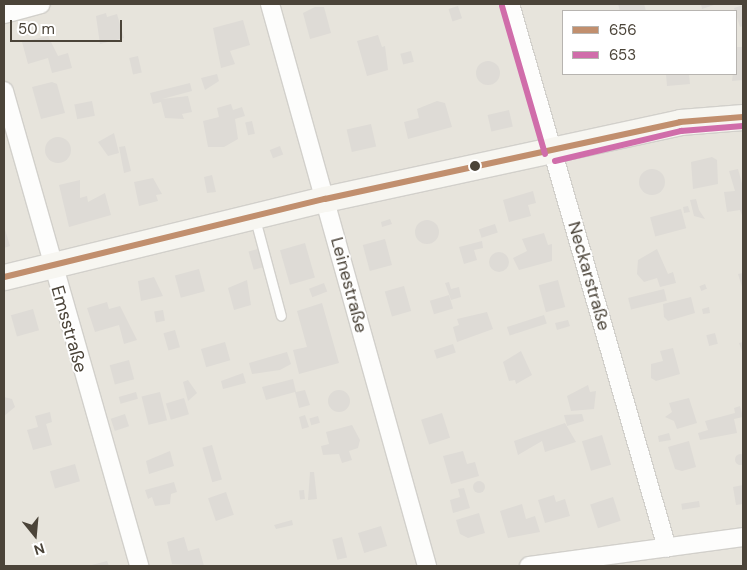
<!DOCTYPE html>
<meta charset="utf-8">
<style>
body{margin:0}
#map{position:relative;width:747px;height:570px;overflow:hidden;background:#f4f2ee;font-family:"DM Sans",sans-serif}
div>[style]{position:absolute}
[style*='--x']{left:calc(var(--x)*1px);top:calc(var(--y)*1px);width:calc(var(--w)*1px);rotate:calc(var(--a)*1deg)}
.residential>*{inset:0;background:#e7e4dc}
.building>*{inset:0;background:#dedbd6;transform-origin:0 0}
.round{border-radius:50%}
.roads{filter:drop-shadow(1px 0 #d2d0cb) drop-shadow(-1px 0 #d2d0cb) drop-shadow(0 1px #d2d0cb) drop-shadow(0 -1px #d2d0cb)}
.lane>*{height:9px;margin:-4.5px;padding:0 4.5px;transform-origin:4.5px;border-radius:4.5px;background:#fdfdfc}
.street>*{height:18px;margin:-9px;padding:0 9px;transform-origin:9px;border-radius:9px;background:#fdfdfc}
.secondary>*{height:25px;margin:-12.5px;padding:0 12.5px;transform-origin:12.5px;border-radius:12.5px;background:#f7f6f1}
.bus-1>*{height:6px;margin:-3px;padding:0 3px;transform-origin:3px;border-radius:3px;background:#c18f6e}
.bus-2>*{height:6px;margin:-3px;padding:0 3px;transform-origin:3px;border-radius:3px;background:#d06daa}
.dots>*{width:14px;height:14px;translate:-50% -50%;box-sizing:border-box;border:2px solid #fff;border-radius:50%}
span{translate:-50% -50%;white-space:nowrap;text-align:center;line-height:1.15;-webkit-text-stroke:4px #fff;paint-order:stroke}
.street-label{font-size:18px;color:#4b4439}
.frame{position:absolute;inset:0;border:5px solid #4b4439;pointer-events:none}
.legend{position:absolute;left:562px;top:10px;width:175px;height:65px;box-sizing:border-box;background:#fff;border:1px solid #b7b4b0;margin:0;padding:6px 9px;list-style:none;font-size:15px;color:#4b4439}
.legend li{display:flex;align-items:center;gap:10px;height:25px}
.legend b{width:25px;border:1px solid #b7b4b0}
.north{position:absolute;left:10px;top:510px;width:50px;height:50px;-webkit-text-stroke:4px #fff;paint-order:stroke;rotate:163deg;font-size:14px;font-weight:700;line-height:20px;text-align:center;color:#4b4439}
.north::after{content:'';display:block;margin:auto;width:18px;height:22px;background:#4b4439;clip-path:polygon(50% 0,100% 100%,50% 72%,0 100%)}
.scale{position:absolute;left:10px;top:20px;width:112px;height:22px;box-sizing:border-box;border:2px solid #4b4439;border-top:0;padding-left:6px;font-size:15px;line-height:18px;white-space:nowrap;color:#4b4439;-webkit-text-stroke:4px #fff;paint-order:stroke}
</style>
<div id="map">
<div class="residential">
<i style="clip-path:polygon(evenodd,4px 4px,743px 4px,743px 566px,4px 566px,4px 4px,563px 11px,736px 11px,736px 74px,563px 74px,563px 11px)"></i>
</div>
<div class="building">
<i style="clip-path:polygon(618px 4px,644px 4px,646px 11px,620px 11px)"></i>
<i style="clip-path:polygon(701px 4px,717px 4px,702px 9px)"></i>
<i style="clip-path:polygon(743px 5px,743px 26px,740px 27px,734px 8px)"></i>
<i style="left:458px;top:6px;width:13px;height:10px;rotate:72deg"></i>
<i style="clip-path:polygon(315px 7px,324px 7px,331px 33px,310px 39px,303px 13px)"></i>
<i style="clip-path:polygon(106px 13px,107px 17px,117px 14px,124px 38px,100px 44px,96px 16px)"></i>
<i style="clip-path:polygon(243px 20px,250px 45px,230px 51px,235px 64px,221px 68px,213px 28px)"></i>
<i style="clip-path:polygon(378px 35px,382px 47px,385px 46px,388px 70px,367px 76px,357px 41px)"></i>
<i style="clip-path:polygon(48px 36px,58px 56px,68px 53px,72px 68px,52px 73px,48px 58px,28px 64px,22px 42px)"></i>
<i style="clip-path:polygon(736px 47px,743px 47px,743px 80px,732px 81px)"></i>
<i style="left:411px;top:51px;width:11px;height:11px;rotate:75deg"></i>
<i style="left:138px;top:56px;width:17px;height:9px;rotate:77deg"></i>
<i class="round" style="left:476px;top:61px;width:24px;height:24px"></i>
<i style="clip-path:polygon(217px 74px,219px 81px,205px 90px,201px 78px)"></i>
<i style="clip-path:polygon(666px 74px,689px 74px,690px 84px,667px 86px)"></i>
<i style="clip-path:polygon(52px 82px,57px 84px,65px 113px,41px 119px,32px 87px)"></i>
<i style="clip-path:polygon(190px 83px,192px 91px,162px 99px,188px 96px,192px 112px,182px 114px,184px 119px,165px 118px,161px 102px,153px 104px,150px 93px)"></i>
<i style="left:92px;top:101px;width:15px;height:18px;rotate:79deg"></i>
<i style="clip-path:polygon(437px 101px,445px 103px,452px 127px,408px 139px,404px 122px,419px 118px,417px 109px)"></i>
<i style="clip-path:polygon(231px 104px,233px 110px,242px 107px,245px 116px,235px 119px,238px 139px,224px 147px,208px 147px,203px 121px,219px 117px,217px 108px)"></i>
<i style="left:509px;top:110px;width:17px;height:22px;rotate:77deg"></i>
<i style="left:252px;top:121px;width:13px;height:7px;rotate:77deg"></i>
<i style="left:371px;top:124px;width:23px;height:25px;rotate:77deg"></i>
<i style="clip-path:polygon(114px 133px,119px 153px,108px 156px,98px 142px)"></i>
<i class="round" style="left:45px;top:137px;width:26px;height:26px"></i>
<i style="clip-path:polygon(125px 146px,131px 171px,124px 173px,119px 147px)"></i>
<i style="left:280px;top:146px;width:9px;height:11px;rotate:69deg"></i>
<i style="clip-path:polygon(712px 157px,717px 160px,718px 184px,693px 189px,691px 162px)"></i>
<i style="clip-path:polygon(738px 169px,743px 187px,743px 218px,740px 210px,727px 212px,724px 192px,735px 191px,729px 171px)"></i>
<i class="round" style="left:639px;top:169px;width:26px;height:26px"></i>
<i style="clip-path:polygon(212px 175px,216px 192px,207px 193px,204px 177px)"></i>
<i style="clip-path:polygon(153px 178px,162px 194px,156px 195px,158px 201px,139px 206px,134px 182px)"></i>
<i style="clip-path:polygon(80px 180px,80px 198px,87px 196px,88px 202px,105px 193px,111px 215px,69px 227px,59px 185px)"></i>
<i style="clip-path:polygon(533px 191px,536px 203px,528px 205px,531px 216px,509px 222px,503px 200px)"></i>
<i style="clip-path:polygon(696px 199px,699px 210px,705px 219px,694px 216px,690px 200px)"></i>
<i style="clip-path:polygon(688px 206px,690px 212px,684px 213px,683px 207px)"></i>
<i style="left:681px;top:209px;width:20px;height:32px;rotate:75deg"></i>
<i style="clip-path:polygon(390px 219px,392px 224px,382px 227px,381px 222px)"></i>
<i class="round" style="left:415px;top:220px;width:24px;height:24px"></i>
<i style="left:495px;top:224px;width:9px;height:17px;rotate:72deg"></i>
<i style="clip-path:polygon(4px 226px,10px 246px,4px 248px)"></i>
<i style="clip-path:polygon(544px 233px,548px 245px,552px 244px,552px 261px,519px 270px,513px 258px,527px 251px,522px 239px)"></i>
<i style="left:385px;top:239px;width:27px;height:23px;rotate:75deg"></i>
<i style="clip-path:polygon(482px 241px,483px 248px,474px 250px,477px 260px,464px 264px,459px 247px)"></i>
<i style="left:305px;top:243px;width:36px;height:26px;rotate:74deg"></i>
<i style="left:261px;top:248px;width:19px;height:13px;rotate:74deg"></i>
<i style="clip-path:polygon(657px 249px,668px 274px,673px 272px,676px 283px,660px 287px,657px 278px,644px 282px,637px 274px,638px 260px)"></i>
<i class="round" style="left:489px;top:252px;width:20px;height:20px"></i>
<i style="left:199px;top:269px;width:23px;height:25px;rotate:75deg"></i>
<i style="clip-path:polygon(743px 273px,743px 290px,738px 274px)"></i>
<i style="clip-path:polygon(154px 277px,163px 296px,141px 301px,138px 281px)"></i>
<i style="clip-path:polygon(247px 280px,251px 305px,234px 310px,228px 288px)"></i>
<i style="left:558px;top:280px;width:28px;height:20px;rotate:75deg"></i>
<i style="clip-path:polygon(449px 282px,451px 289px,459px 287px,461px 297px,451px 300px,445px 283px)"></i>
<i style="left:324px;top:283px;width:9px;height:16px;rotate:69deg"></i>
<i style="left:705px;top:284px;width:5px;height:6px;rotate:68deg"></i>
<i style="left:404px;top:286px;width:26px;height:20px;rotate:74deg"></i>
<i style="left:664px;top:289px;width:12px;height:37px;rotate:76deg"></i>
<i style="left:449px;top:295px;width:14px;height:20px;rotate:73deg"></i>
<i style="clip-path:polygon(691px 297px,695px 313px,668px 321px,664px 317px,663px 304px)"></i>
<i style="clip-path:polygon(107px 302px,109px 309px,120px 306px,137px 340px,124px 344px,119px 325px,95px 332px,87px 308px)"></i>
<i style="clip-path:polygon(322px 303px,339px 363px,299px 374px,293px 350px,307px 347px,297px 311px)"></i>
<i style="clip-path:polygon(709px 307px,710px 313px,703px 314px,702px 309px)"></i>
<i style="left:33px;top:309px;width:22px;height:23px;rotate:74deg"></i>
<i style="left:163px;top:310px;width:11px;height:9px;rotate:80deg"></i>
<i style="clip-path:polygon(487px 312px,493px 329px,457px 342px,453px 327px,459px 325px,457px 319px)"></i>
<i style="left:544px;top:315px;width:9px;height:39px;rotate:72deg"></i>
<i style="clip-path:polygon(568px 320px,570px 326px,557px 330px,555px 323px)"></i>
<i style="left:175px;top:330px;width:18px;height:12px;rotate:74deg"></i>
<i style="left:715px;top:333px;width:11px;height:9px;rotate:75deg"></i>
<i style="left:225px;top:342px;width:19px;height:25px;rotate:74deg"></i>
<i style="clip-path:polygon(743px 342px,743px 351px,742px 351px,739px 343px)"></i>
<i style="left:453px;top:344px;width:9px;height:20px;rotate:72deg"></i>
<i style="clip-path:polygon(673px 348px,680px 374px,656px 381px,651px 378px,651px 364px,663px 361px,660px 351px)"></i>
<i style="clip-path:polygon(521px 351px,532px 375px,516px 384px,515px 380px,509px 381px,503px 362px)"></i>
<i style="clip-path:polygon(287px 352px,291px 364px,280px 370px,252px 374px,249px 363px)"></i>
<i style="left:129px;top:360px;width:20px;height:20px;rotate:75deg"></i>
<i style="clip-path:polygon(243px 373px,246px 383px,223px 389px,221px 381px)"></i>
<i style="clip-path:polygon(293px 379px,296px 392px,305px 390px,310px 405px,299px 408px,295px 392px,266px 400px,262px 387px)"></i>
<i style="clip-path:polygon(188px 380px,197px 393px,188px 401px,183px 382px)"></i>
<i style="clip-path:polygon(588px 385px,590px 392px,596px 391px,594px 409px,571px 411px,567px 396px)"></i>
<i class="round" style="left:328px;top:390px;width:22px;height:22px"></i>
<i style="left:136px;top:392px;width:7px;height:18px;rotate:74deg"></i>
<i style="left:160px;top:392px;width:29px;height:19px;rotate:76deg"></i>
<i style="clip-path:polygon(4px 397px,12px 399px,15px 407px,4px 416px)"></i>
<i style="left:184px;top:398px;width:17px;height:19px;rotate:73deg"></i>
<i style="clip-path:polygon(689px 398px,697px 423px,677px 429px,674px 421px,665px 417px,672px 412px,669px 403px)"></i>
<i style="clip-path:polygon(740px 406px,743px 417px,734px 419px,737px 433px,700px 440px,698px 433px,708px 430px,705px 421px,735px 413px,734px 408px)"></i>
<i style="clip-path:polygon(50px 412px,52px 422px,46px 424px,52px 445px,33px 450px,27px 430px,38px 427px,35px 416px)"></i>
<i style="left:442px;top:413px;width:26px;height:22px;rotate:72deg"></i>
<i style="left:125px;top:414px;width:13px;height:15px;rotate:72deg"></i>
<i style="clip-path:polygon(582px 414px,584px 421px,567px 426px,564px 415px)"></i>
<i style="clip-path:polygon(305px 415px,309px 427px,302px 429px,299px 417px)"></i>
<i style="left:318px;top:416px;width:7px;height:9px;rotate:74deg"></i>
<i style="clip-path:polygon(565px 423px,576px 442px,545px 452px,542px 441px,518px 455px,514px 441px)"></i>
<i style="clip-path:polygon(352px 425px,360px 440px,358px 448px,349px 451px,352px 460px,342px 463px,339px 454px,323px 455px,321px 446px,329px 444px,326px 432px)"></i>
<i style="clip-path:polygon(669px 433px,671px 440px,659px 442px,658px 436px)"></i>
<i style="left:602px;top:435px;width:31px;height:21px;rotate:73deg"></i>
<i style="clip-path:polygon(689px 441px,696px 467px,682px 471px,675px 469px,668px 447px)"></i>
<i style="left:212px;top:445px;width:36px;height:10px;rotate:74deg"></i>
<i style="clip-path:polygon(170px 451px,174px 466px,149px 474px,146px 461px)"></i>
<i style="clip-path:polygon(463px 451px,467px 464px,475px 462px,479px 476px,451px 484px,443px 456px)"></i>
<i class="round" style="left:734.5px;top:453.5px;width:11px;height:11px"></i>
<i style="left:75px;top:464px;width:18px;height:26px;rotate:74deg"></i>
<i style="clip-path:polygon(310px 472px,314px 472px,317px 499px,308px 500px)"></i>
<i class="round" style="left:473px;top:481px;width:12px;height:12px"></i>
<i style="clip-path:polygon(174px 482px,177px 492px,171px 494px,170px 504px,155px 506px,152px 497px,148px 499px,145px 490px)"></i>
<i style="clip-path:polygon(743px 485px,743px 504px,736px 505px,733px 487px)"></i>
<i style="clip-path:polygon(464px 488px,470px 508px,453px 513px,450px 500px,460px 497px,458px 489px)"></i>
<i style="left:304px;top:490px;width:9px;height:5px;rotate:84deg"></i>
<i style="left:226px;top:492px;width:24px;height:19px;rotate:71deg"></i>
<i style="clip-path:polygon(554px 495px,556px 502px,565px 499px,570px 516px,545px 523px,538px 500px)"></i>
<i style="left:613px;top:497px;width:25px;height:24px;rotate:72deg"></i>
<i style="left:699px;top:501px;width:6px;height:18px;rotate:81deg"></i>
<i style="clip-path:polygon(522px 504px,526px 519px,535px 516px,540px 532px,508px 538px,500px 511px)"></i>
<i style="clip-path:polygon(479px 513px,485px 533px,468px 538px,460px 534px,456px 520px)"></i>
<i style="clip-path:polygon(292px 520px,293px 525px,276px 529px,274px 525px)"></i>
<i style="left:381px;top:526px;width:21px;height:24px;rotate:73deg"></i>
<i style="clip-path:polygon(184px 537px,188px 551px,199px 548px,204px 566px,172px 564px,167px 542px)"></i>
<i style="left:342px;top:537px;width:21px;height:10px;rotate:76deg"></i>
<i style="clip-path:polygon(107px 561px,109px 566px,88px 566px)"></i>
</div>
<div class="roads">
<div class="lane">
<i style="--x:255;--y:219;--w:100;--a:75"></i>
</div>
<div class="street">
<i style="--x:270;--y:4;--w:584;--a:74.39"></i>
<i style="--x:510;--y:4;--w:566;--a:73.9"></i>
<i style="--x:4;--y:14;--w:38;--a:-15"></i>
<i style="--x:4;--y:91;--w:494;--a:74.1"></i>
<i style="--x:529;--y:566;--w:216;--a:-7.7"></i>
</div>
<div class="secondary">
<i style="--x:4;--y:277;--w:330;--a:-13.7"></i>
<i style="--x:325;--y:199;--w:363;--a:-12.2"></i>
<i style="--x:680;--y:122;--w:63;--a:-4.5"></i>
</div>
</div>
<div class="bus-1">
<i style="--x:4;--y:277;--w:330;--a:-13.7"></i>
<i style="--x:325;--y:199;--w:363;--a:-12.2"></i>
<i style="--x:680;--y:122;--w:63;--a:-4.5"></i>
</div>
<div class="bus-2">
<i style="--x:502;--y:6;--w:154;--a:73.8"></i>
<i style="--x:555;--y:161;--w:130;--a:-13.4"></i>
<i style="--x:681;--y:131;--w:62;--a:-4.6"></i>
</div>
<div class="dots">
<i style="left:475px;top:166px;background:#4b4439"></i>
</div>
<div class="street-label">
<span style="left:589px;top:276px;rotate:74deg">Neckarstraße</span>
<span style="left:349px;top:285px;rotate:75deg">Leinestraße</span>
<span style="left:69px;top:329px;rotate:74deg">Emsstraße</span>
</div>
<div class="frame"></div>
<ul class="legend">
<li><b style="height:6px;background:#c18f6e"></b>656</li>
<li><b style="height:6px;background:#d06daa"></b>653</li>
</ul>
<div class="north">N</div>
<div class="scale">50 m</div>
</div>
